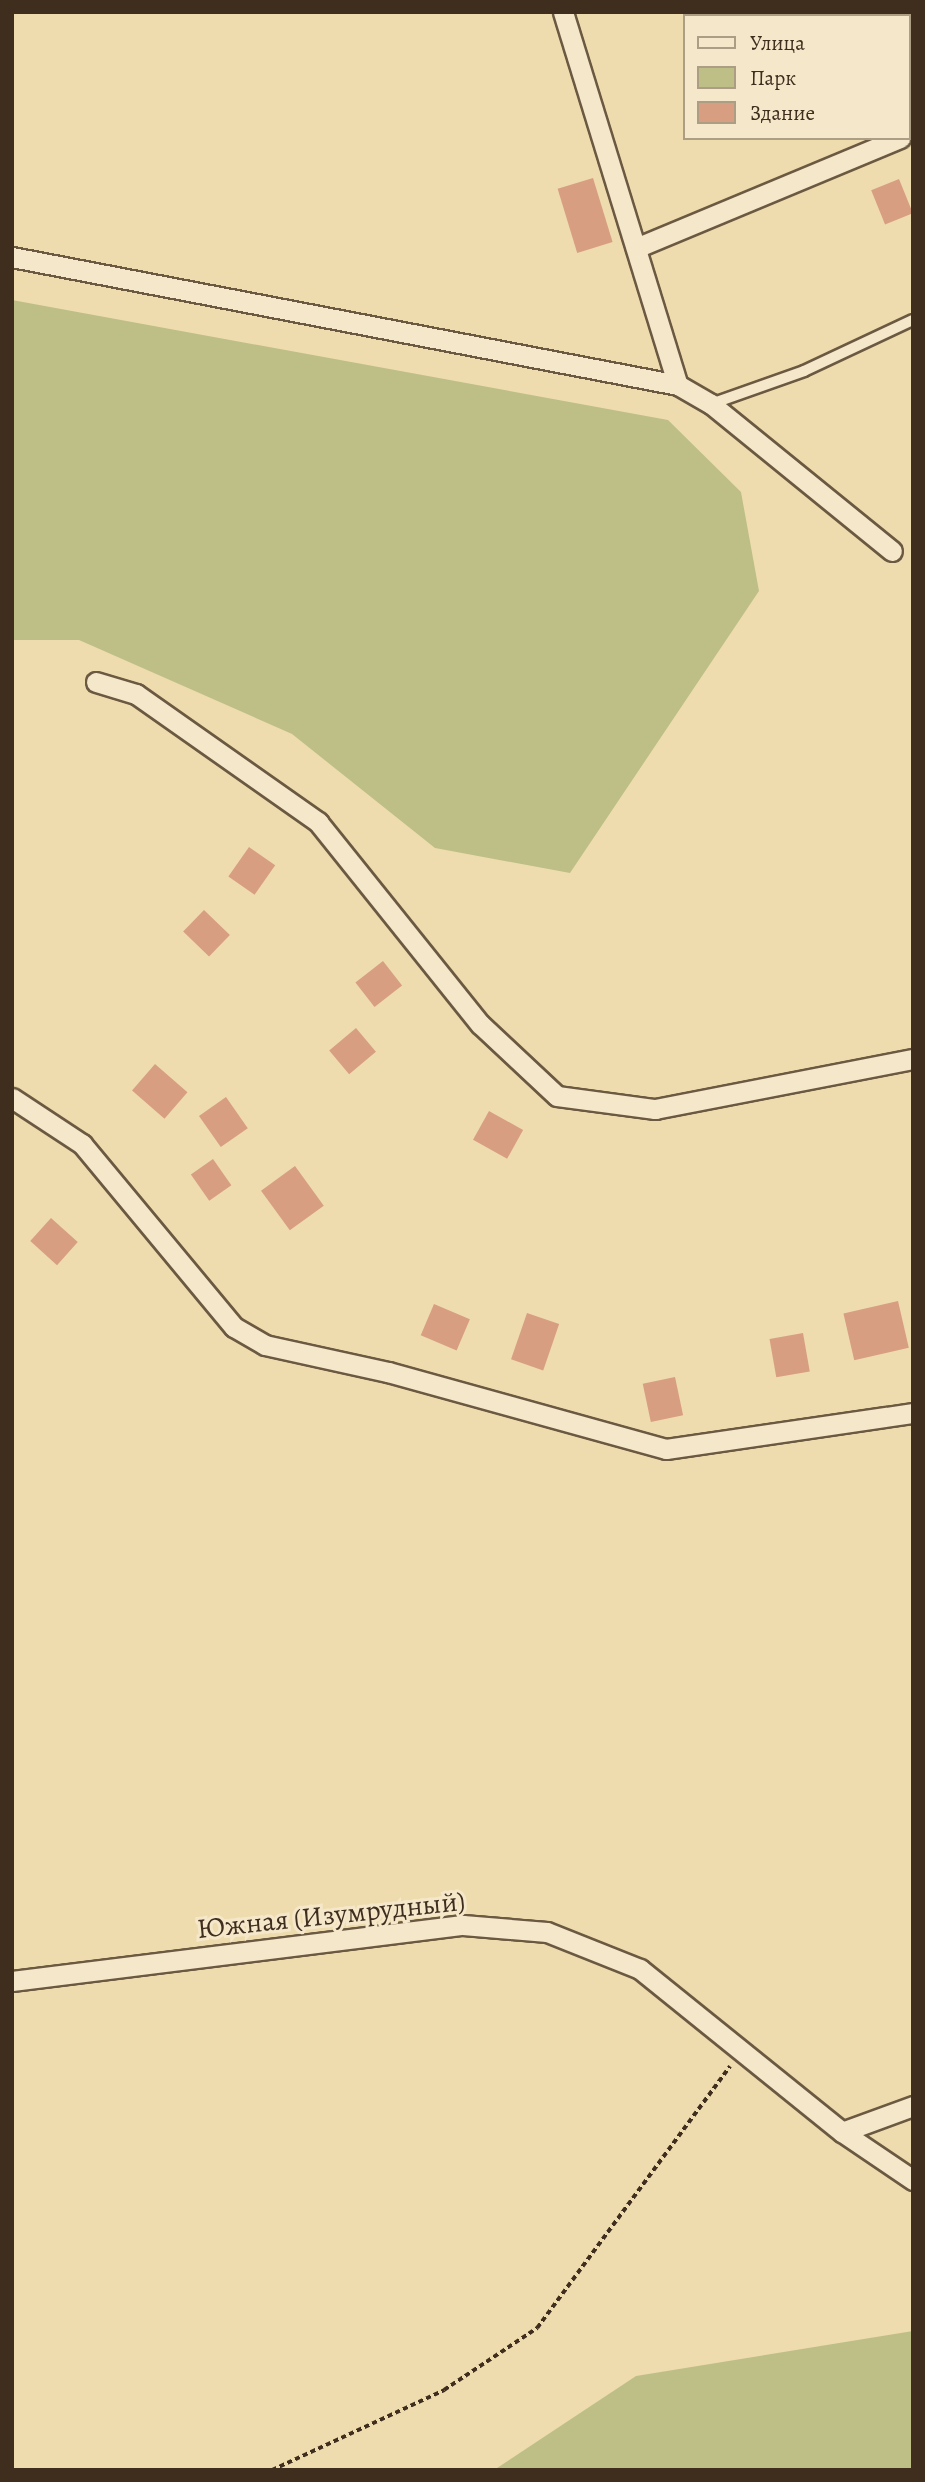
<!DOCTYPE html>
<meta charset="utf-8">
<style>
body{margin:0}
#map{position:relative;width:925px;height:2482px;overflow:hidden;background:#efdcae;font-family:Alegreya,serif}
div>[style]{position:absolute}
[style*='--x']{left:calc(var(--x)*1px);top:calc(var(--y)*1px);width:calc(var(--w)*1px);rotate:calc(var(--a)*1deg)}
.green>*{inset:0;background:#bebf87}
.building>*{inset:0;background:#d89e82;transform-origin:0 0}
.path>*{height:3.5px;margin-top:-1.75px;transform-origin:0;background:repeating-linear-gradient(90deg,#3f2d1e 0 5px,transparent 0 8.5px)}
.roads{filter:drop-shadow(2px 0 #6b5942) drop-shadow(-2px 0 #6b5942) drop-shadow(0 2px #6b5942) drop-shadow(0 -2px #6b5942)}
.lane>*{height:10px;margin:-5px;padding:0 5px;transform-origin:5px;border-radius:5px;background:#f5e8ca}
.street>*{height:19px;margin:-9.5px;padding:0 9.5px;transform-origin:9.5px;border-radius:9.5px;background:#f5e8ca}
span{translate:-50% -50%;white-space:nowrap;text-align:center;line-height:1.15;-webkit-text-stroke:6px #f5e8ca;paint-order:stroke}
.street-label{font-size:28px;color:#3f2d1e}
.frame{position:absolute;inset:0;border:14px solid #3f2d1e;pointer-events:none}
.legend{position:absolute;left:683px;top:14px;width:228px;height:126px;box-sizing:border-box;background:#f5e8ca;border:2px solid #ac9d85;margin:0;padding:9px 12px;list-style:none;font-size:21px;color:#3f2d1e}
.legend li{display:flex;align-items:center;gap:14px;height:35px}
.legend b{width:35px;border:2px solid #ac9d85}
</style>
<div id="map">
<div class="green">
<i style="clip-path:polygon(12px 300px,668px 420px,741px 492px,759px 591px,570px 873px,435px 848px,292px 734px,79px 640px,12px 640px)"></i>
<i style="clip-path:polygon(913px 2331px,913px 2470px,494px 2470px,636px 2376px)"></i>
</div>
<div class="building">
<i style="left:593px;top:178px;width:67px;height:37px;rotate:73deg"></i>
<i style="left:899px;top:179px;width:37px;height:30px;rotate:68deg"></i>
<i style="left:249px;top:847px;width:32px;height:36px;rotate:35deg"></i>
<i style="left:204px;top:910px;width:36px;height:30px;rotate:44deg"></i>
<i style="left:383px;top:961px;width:31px;height:35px;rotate:52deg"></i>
<i style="left:356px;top:1028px;width:31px;height:35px;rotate:50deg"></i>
<i style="left:155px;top:1064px;width:43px;height:35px;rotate:41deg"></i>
<i style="left:226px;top:1097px;width:38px;height:33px;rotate:55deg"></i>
<i style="left:489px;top:1111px;width:39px;height:33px;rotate:29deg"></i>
<i style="left:213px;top:1159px;width:32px;height:27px;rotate:55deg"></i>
<i style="left:295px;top:1166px;width:49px;height:42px;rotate:54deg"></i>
<i style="left:51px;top:1218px;width:36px;height:31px;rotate:42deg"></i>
<i style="left:898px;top:1301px;width:48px;height:56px;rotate:77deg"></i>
<i style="left:434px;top:1304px;width:39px;height:34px;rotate:23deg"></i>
<i style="left:527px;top:1313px;width:34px;height:49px;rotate:19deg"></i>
<i style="left:803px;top:1333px;width:39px;height:34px;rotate:80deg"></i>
<i style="left:675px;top:1377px;width:39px;height:33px;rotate:78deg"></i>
</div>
<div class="path">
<i style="--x:272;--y:2470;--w:190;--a:-24.9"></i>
<i style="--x:444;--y:2390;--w:112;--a:-33.7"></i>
<i style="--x:537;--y:2328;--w:325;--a:-53.6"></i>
</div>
<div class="roads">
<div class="lane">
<i style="--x:711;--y:404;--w:99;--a:-19.5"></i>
<i style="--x:804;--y:371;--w:120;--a:-25.1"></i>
</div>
<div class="street">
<i style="--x:563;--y:12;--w:390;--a:72.9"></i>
<i style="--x:638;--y:247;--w:284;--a:-22.6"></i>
<i style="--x:12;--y:257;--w:678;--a:10.88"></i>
<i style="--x:678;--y:385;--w:38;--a:30"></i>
<i style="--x:711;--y:404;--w:233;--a:39.1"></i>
<i style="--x:96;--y:682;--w:42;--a:16.7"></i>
<i style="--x:136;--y:694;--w:223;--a:35.1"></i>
<i style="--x:318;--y:822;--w:259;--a:51.3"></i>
<i style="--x:480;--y:1024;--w:105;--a:43.1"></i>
<i style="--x:557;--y:1096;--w:99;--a:7.6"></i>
<i style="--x:655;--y:1109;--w:263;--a:-11"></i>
<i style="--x:12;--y:1098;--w:84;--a:33.3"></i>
<i style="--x:82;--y:1144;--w:238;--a:50.3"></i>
<i style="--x:234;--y:1327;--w:36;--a:30"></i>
<i style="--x:265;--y:1345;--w:126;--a:12.4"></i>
<i style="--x:388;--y:1372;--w:288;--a:15.5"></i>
<i style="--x:666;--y:1449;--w:250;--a:-8.3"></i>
<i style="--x:12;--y:1981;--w:454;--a:-7.1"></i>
<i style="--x:463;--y:1925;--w:84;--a:4.8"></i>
<i style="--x:547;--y:1932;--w:100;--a:21.7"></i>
<i style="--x:640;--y:1969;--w:260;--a:38.9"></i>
<i style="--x:842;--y:2132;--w:86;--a:34.1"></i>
<i style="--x:842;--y:2132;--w:76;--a:-20.1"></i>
</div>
</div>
<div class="street-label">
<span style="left:331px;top:1915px;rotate:-6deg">Южная (Изумрудный)</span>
</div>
<div class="frame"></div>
<ul class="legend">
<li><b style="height:9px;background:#f5e8ca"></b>Улица</li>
<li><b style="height:19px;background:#bebf87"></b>Парк</li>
<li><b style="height:19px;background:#d89e82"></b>Здание</li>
</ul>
</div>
